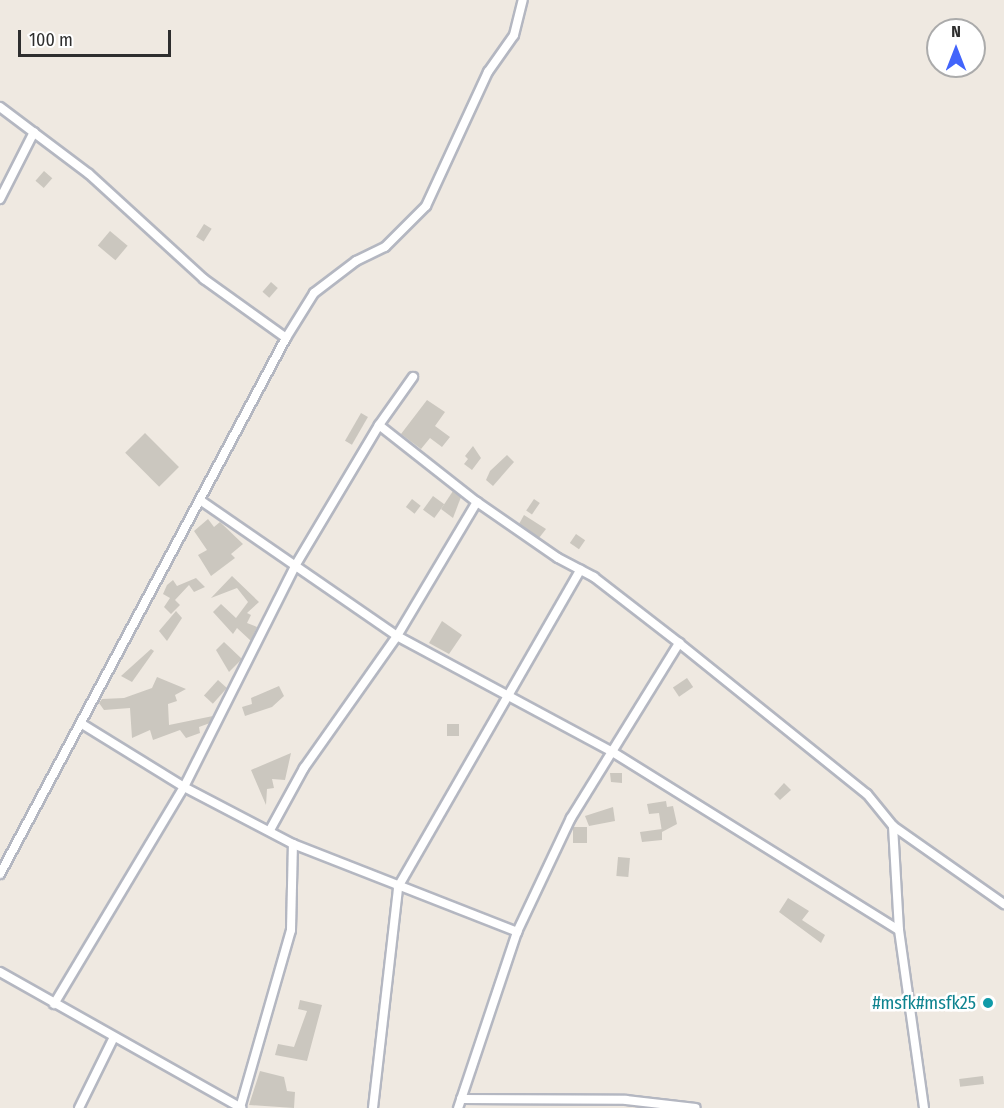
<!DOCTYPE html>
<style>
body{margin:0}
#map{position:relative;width:1004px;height:1108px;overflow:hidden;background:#efe9e1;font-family:"Fira Sans Condensed",sans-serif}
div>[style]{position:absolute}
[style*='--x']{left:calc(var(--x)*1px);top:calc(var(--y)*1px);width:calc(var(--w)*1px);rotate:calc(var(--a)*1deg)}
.building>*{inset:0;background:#cbc7bf;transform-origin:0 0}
.roads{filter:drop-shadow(2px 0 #b4b7c1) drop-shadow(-2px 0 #b4b7c1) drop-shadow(0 2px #b4b7c1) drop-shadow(0 -2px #b4b7c1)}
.minor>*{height:8px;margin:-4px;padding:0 4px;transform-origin:4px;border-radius:4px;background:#fff}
.dots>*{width:16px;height:16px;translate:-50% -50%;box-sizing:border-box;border:3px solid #fff;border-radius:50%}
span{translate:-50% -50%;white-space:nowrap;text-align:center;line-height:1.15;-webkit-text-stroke:5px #fff;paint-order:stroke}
.culture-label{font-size:18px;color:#0d838f}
.right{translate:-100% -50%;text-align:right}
.north{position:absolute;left:926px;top:18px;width:60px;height:60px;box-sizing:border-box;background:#fff;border:2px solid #ababab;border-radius:50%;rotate:0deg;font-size:16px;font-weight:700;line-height:24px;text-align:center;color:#2e2e2e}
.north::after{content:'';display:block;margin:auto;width:21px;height:27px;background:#4264fb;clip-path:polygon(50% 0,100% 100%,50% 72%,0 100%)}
.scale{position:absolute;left:18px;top:30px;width:153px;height:27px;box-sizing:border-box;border:3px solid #2e2e2e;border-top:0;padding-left:8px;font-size:18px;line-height:21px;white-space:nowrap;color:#2e2e2e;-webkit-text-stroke:4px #fff;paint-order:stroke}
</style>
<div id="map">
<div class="building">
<i style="left:44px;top:171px;width:11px;height:13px;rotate:41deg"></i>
<i style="left:204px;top:224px;width:9px;height:15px;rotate:32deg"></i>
<i style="left:110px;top:231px;width:23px;height:19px;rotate:40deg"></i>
<i style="left:271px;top:282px;width:9px;height:13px;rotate:41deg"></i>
<i style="clip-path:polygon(427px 400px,445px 412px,435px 426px,450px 437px,442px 447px,430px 438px,421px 449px,401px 434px)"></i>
<i style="left:361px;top:413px;width:8px;height:32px;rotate:30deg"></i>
<i style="left:145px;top:433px;width:48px;height:28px;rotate:45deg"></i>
<i style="clip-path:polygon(473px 446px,481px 458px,472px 470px,464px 464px,468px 459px,465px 456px)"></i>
<i style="clip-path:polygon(507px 455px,514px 462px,493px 486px,486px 480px,490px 471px)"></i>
<i style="clip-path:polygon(453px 491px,461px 497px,453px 518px,441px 509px)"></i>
<i style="left:433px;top:496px;width:14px;height:17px;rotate:36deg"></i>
<i style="left:412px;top:499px;width:11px;height:10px;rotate:38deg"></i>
<i style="left:534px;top:499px;width:7px;height:14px;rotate:34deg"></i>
<i style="clip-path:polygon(524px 515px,546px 529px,539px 538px,519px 524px)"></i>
<i style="clip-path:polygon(208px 519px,214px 527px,220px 522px,243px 544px,231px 554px,235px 558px,211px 576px,198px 555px,207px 550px,194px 531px)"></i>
<i style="left:576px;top:534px;width:11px;height:11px;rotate:34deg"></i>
<i style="clip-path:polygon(232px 576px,259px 602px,247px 613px,251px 615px,247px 623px,257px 627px,251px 641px,237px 628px,233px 634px,213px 612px,221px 604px,236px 618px,248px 602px,237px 588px,211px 598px)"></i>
<i style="clip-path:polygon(196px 578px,205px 587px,194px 592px,189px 585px,175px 600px,180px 605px,171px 614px,164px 607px,170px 598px,163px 594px,167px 585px,173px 580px,177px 586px)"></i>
<i style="clip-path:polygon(176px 611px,182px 618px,167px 641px,159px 631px)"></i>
<i style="clip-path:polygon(442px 621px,462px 635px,449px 654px,429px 643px)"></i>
<i style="clip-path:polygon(224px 642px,242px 659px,229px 672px,216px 650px)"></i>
<i style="clip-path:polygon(151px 649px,154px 651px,132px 682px,121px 676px)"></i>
<i style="clip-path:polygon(157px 677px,186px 689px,175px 695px,177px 701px,168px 704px,169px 725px,213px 716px,210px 723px,199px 727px,200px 733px,186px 738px,180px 730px,153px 740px,150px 730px,132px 738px,130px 708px,104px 710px,99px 703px,102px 699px,124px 698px,152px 688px)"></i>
<i style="left:687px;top:678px;width:11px;height:17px;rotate:56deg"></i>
<i style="left:218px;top:680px;width:12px;height:21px;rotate:42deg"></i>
<i style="clip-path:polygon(279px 686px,284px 696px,272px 707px,245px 716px,242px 707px,252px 704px,251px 698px)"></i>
<i style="left:447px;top:724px;width:12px;height:12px"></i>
<i style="clip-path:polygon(291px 753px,285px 780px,272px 779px,274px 788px,267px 789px,266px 805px,251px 770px)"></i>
<i style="clip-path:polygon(610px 773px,622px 773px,622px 783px,611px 782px)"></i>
<i style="clip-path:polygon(784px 783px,791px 790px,780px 800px,774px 794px)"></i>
<i style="clip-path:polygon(666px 801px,667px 807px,673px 806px,677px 824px,662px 832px,659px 813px,649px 814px,647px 804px)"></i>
<i style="clip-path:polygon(613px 807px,615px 821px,589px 826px,585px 816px)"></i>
<i style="left:573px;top:827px;width:14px;height:16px"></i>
<i style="clip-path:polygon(662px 829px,662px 840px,642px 842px,640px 832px)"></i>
<i style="left:618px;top:857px;width:12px;height:19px;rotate:5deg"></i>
<i style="clip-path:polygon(788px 898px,809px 911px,802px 920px,825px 935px,821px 943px,779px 912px)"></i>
<i style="clip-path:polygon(300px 1000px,322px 1005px,307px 1061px,275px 1055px,278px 1044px,294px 1047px,307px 1011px,298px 1009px)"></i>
<i style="clip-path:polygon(260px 1071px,284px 1077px,287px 1091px,295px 1092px,294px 1108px,249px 1105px)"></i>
<i style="left:983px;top:1076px;width:8px;height:24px;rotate:83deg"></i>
</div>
<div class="roads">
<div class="minor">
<i style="--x:0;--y:107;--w:111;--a:37"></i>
<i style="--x:89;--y:174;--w:156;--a:42.4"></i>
<i style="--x:204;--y:279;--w:101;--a:35.7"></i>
<i style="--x:0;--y:199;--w:75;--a:-63.1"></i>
<i style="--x:379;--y:425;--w:125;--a:38.2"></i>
<i style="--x:477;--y:502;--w:98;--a:34.7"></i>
<i style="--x:558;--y:558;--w:41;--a:27.8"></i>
<i style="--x:594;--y:577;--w:108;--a:37.8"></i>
<i style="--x:679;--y:643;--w:241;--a:38.8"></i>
<i style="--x:867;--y:794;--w:41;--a:50.9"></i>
<i style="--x:893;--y:826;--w:104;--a:86.7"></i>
<i style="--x:899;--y:930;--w:180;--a:82"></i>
<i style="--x:200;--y:500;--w:239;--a:34.6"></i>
<i style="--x:397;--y:636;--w:243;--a:28.3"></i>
<i style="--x:611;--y:751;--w:339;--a:31.9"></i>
<i style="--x:82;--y:724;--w:120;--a:31.7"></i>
<i style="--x:184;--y:787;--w:123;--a:27.6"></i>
<i style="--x:293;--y:844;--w:241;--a:21.4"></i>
<i style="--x:517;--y:932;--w:186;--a:108.5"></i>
<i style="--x:893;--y:826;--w:136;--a:35.1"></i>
<i style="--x:270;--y:830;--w:71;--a:-61.3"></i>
<i style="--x:304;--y:768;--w:161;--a:-54.8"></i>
<i style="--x:397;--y:636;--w:156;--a:-59.2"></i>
<i style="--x:0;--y:874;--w:608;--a:-61.92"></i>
<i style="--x:286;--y:338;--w:53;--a:-58.1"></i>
<i style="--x:314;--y:293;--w:53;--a:-37.3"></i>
<i style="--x:356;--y:261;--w:32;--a:-26"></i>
<i style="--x:385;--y:247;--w:58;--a:-45"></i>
<i style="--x:426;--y:206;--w:148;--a:-65.2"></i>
<i style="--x:488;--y:72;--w:45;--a:-54.9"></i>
<i style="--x:514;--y:35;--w:36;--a:-76"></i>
<i style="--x:517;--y:932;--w:126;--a:-64.7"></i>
<i style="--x:571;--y:818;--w:206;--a:-58.3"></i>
<i style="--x:0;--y:972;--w:277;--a:29.4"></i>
<i style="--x:54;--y:1004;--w:253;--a:-59.1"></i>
<i style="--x:184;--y:787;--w:247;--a:-63.3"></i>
<i style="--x:295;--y:566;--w:164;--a:-59.2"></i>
<i style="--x:379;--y:425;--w:59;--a:-54.7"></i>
<i style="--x:461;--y:1099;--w:165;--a:0.3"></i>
<i style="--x:626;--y:1100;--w:70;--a:6.5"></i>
<i style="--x:79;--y:1108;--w:77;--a:-63.8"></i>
<i style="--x:240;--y:1108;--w:185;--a:-74"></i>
<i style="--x:291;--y:930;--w:86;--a:-88.7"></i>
<i style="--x:373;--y:1108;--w:222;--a:-83.5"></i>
<i style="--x:398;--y:887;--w:366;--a:-60.1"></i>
</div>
</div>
<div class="dots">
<i style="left:988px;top:1003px;background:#0f9aa8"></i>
</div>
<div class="culture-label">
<span class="right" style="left:976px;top:1003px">#msfk#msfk25</span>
</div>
<div class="north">N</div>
<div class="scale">100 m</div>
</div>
